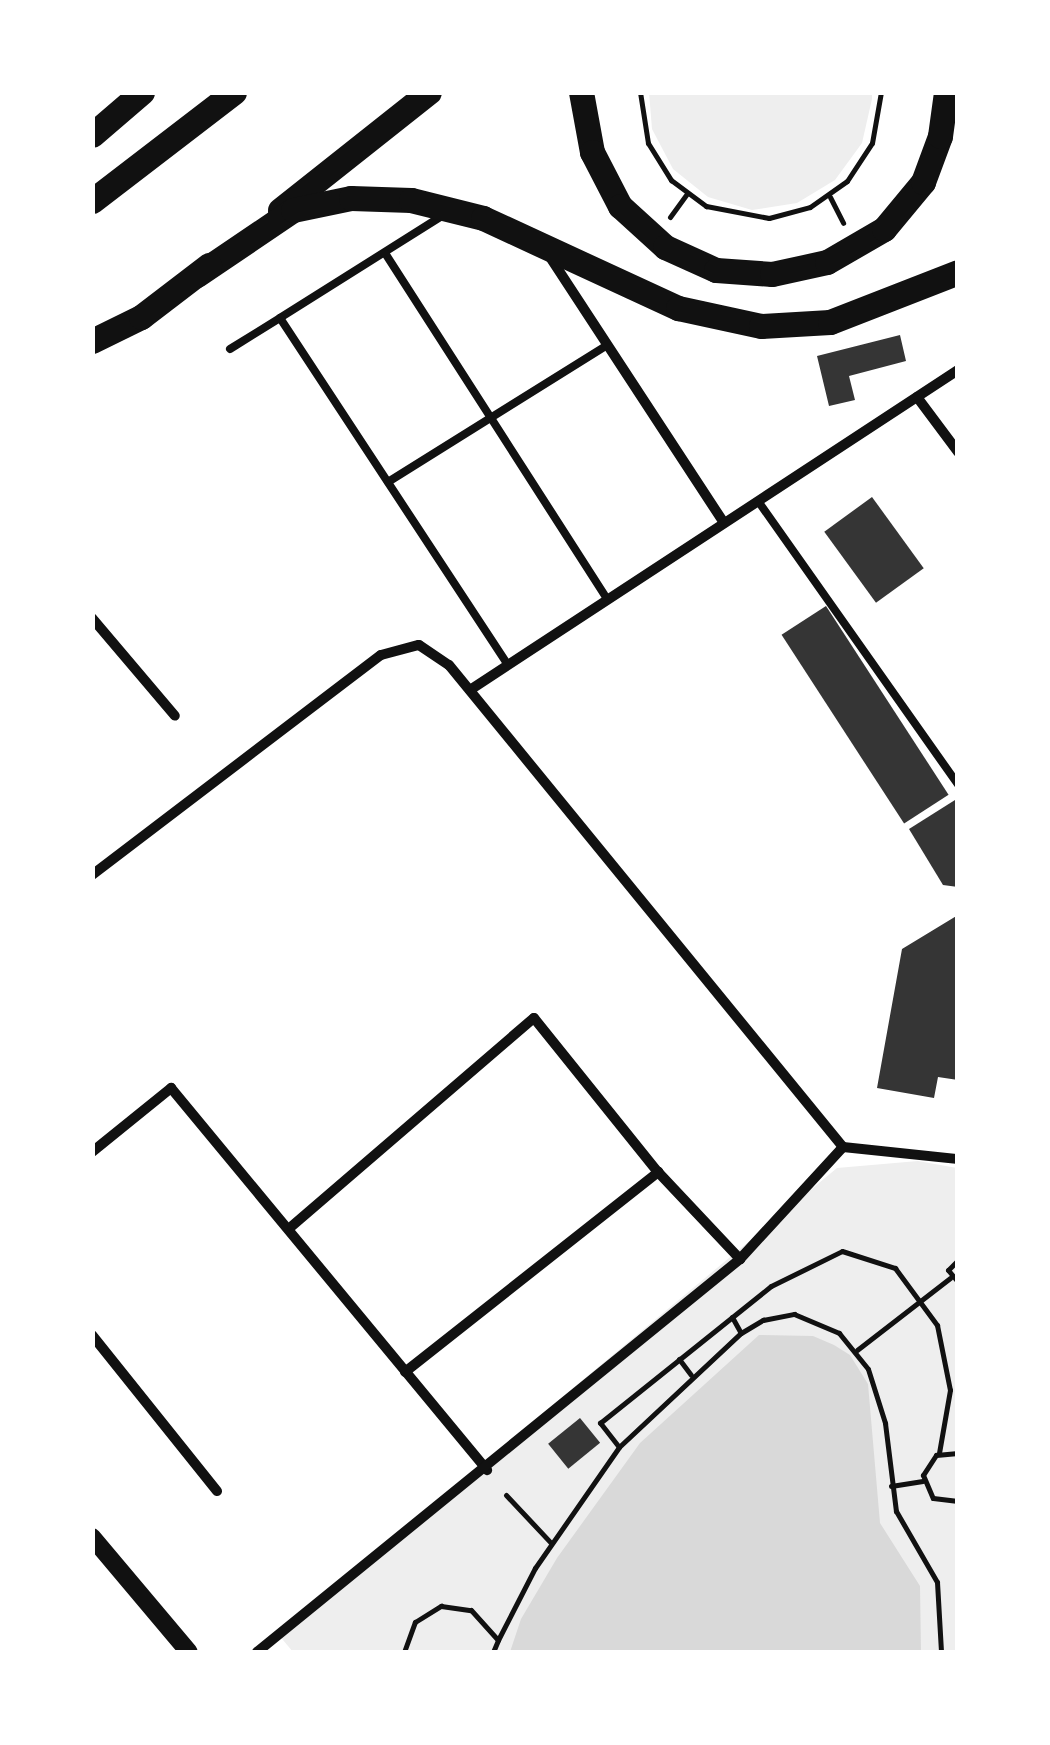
<!DOCTYPE html>
<style>
body{margin:0}
#map{position:relative;width:1050px;height:1745px;overflow:hidden;background:#fff;font-family:Manrope,sans-serif}
div>[style]{position:absolute}
[style*='--x']{left:calc(var(--x)*1px);top:calc(var(--y)*1px);width:calc(var(--w)*1px);rotate:calc(var(--a)*1deg)}
.green>*{inset:0;background:#eee}
.water>*{inset:0;background:#d9d9d9}
.building>*{inset:0;background:#353535;transform-origin:0 0}
.path>*{height:5px;margin:-2.5px;padding:0 2.5px;transform-origin:2.5px;border-radius:2.5px;background:#111}
.service>*{height:8px;margin:-4px;padding:0 4px;transform-origin:4px;border-radius:4px;background:#111}
.minor>*{height:10px;margin:-5px;padding:0 5px;transform-origin:5px;border-radius:5px;background:#111}
.tertiary>*{height:18px;margin:-9px;padding:0 9px;transform-origin:9px;border-radius:9px;background:#111}
.trunk>*{height:25px;margin:-12.5px;padding:0 12.5px;transform-origin:12.5px;border-radius:12.5px;background:#111}
span{translate:-50% -50%;white-space:nowrap;text-align:center;line-height:1.15;-webkit-text-stroke:8px #fff;paint-order:stroke}
.frame{position:absolute;inset:0;border:95px solid #fff;pointer-events:none}
</style>
<div id="map">
<div class="green">
<i style="clip-path:polygon(649px 92px,872px 92px,872px 99px,862px 143px,835px 180px,797px 203px,752px 210px,708px 197px,673px 169px,652px 129px)"></i>
<i style="clip-path:polygon(918px 1161px,957px 1168px,957px 1652px,293px 1652px,278px 1634px,837px 1168px)"></i>
</div>
<div class="water">
<i style="clip-path:polygon(759px 1335px,813px 1336px,834px 1345px,850px 1355px,868px 1384px,880px 1523px,920px 1586px,921px 1652px,510px 1652px,521px 1619px,557px 1558px,640px 1443px)"></i>
</div>
<div class="building">
<i style="clip-path:polygon(900px 335px,906px 361px,849px 376px,855px 400px,829px 406px,817px 356px)"></i>
<i style="left:872px;top:497px;width:88px;height:59px;rotate:54deg"></i>
<i style="left:826px;top:606px;width:225px;height:53px;rotate:57deg"></i>
<i style="clip-path:polygon(955px 800px,958px 805px,958px 887px,943px 885px,909px 829px)"></i>
<i style="clip-path:polygon(958px 915px,958px 1080px,938px 1077px,934px 1098px,877px 1088px,902px 949px)"></i>
<i style="left:580px;top:1418px;width:32px;height:41px;rotate:51deg"></i>
</div>
<div class="path">
<i style="--x:640;--y:92;--w:52;--a:81.1"></i>
<i style="--x:648;--y:143;--w:44;--a:58.1"></i>
<i style="--x:671;--y:180;--w:44;--a:36.6"></i>
<i style="--x:706;--y:206;--w:64;--a:10.8"></i>
<i style="--x:769;--y:218;--w:42;--a:-15"></i>
<i style="--x:810;--y:207;--w:45;--a:-35.1"></i>
<i style="--x:847;--y:181;--w:45;--a:-56.7"></i>
<i style="--x:872;--y:143;--w:52;--a:-80"></i>
<i style="--x:830;--y:197;--w:29;--a:63"></i>
<i style="--x:670;--y:217;--w:29;--a:-54"></i>
<i style="--x:958;--y:1260;--w:14;--a:135"></i>
<i style="--x:948;--y:1270;--w:16;--a:50"></i>
<i style="--x:732;--y:1317;--w:18;--a:61"></i>
<i style="--x:857;--y:1350;--w:118;--a:-37.7"></i>
<i style="--x:679;--y:1359;--w:20;--a:53"></i>
<i style="--x:619;--y:1447;--w:31;--a:-128"></i>
<i style="--x:600;--y:1423;--w:219;--a:-38.7"></i>
<i style="--x:771;--y:1286;--w:79;--a:-26.2"></i>
<i style="--x:842;--y:1251;--w:56;--a:17.8"></i>
<i style="--x:895;--y:1268;--w:71;--a:53.6"></i>
<i style="--x:937;--y:1325;--w:66;--a:78.7"></i>
<i style="--x:950;--y:1390;--w:64;--a:99.9"></i>
<i style="--x:958;--y:1453;--w:22;--a:175"></i>
<i style="--x:936;--y:1455;--w:24;--a:123"></i>
<i style="--x:923;--y:1475;--w:25;--a:67"></i>
<i style="--x:933;--y:1498;--w:25;--a:7"></i>
<i style="--x:891;--y:1486;--w:32;--a:-9"></i>
<i style="--x:506;--y:1495;--w:66;--a:46.8"></i>
<i style="--x:404;--y:1652;--w:32;--a:-70"></i>
<i style="--x:415;--y:1622;--w:31;--a:-32"></i>
<i style="--x:441;--y:1606;--w:30;--a:8"></i>
<i style="--x:471;--y:1610;--w:40;--a:48"></i>
<i style="--x:498;--y:1640;--w:81;--a:-62.8"></i>
<i style="--x:535;--y:1568;--w:147;--a:-55.2"></i>
<i style="--x:619;--y:1447;--w:167;--a:-43.1"></i>
<i style="--x:741;--y:1333;--w:26;--a:-31"></i>
<i style="--x:763;--y:1320;--w:32;--a:-11"></i>
<i style="--x:794;--y:1314;--w:49;--a:22.9"></i>
<i style="--x:839;--y:1333;--w:46;--a:51.1"></i>
<i style="--x:868;--y:1369;--w:57;--a:72.5"></i>
<i style="--x:885;--y:1423;--w:89;--a:82.9"></i>
<i style="--x:896;--y:1511;--w:82;--a:60"></i>
<i style="--x:937;--y:1582;--w:70;--a:86.7"></i>
<i style="--x:493;--y:1652;--w:13;--a:-67"></i>
</div>
<div class="service">
<i style="--x:445;--y:214;--w:195;--a:147.8"></i>
<i style="--x:280;--y:318;--w:415;--a:56.7"></i>
<i style="--x:385;--y:253;--w:411;--a:57.3"></i>
<i style="--x:230;--y:349;--w:59;--a:-31.8"></i>
<i style="--x:388;--y:482;--w:258;--a:-32"></i>
<i style="--x:758;--y:501;--w:347;--a:54.8"></i>
</div>
<div class="minor">
<i style="--x:548;--y:254;--w:321;--a:56.8"></i>
<i style="--x:917;--y:397;--w:69;--a:53.3"></i>
<i style="--x:92;--y:618;--w:128;--a:49.7"></i>
<i style="--x:470;--y:690;--w:584;--a:-33.25"></i>
<i style="--x:92;--y:875;--w:363;--a:-37.3"></i>
<i style="--x:381;--y:655;--w:39;--a:-15"></i>
<i style="--x:419;--y:645;--w:36;--a:34"></i>
<i style="--x:449;--y:665;--w:623;--a:50.74"></i>
<i style="--x:92;--y:1152;--w:102;--a:-39"></i>
<i style="--x:171;--y:1088;--w:496;--a:50.4"></i>
<i style="--x:292;--y:1226;--w:319;--a:-40.7"></i>
<i style="--x:534;--y:1018;--w:198;--a:51.2"></i>
<i style="--x:658;--y:1172;--w:120;--a:46.7"></i>
<i style="--x:92;--y:1335;--w:200;--a:51.3"></i>
<i style="--x:405;--y:1372;--w:323;--a:-38.3"></i>
<i style="--x:257;--y:1652;--w:623;--a:-39.13"></i>
<i style="--x:740;--y:1259;--w:152;--a:-47.4"></i>
<i style="--x:843;--y:1147;--w:116;--a:6"></i>
</div>
<div class="tertiary">
<i style="--x:92;--y:1537;--w:150;--a:49.9"></i>
</div>
<div class="trunk">
<i style="--x:581;--y:92;--w:61;--a:79.6"></i>
<i style="--x:592;--y:152;--w:61;--a:62.6"></i>
<i style="--x:620;--y:206;--w:61;--a:42.3"></i>
<i style="--x:665;--y:247;--w:56;--a:24.3"></i>
<i style="--x:716;--y:270;--w:56;--a:4.1"></i>
<i style="--x:772;--y:274;--w:56;--a:-12.3"></i>
<i style="--x:827;--y:262;--w:66;--a:-30.1"></i>
<i style="--x:884;--y:229;--w:61;--a:-50.3"></i>
<i style="--x:923;--y:182;--w:49;--a:-69.7"></i>
<i style="--x:940;--y:136;--w:44;--a:-82.2"></i>
<i style="--x:92;--y:135;--w:66;--a:-40.7"></i>
<i style="--x:92;--y:201;--w:179;--a:-37.5"></i>
<i style="--x:280;--y:210;--w:190;--a:-38.4"></i>
<i style="--x:197;--y:275;--w:116;--a:-34.1"></i>
<i style="--x:293;--y:210;--w:59;--a:-11.7"></i>
<i style="--x:351;--y:198;--w:60;--a:1.9"></i>
<i style="--x:411;--y:200;--w:74;--a:14"></i>
<i style="--x:483;--y:218;--w:215;--a:24.8"></i>
<i style="--x:678;--y:308;--w:85;--a:12.2"></i>
<i style="--x:761;--y:326;--w:69;--a:-3.3"></i>
<i style="--x:830;--y:322;--w:137;--a:-21.3"></i>
<i style="--x:92;--y:341;--w:55;--a:-26.1"></i>
<i style="--x:141;--y:317;--w:86;--a:-37.4"></i>
</div>
<div class="frame"></div>
</div>
